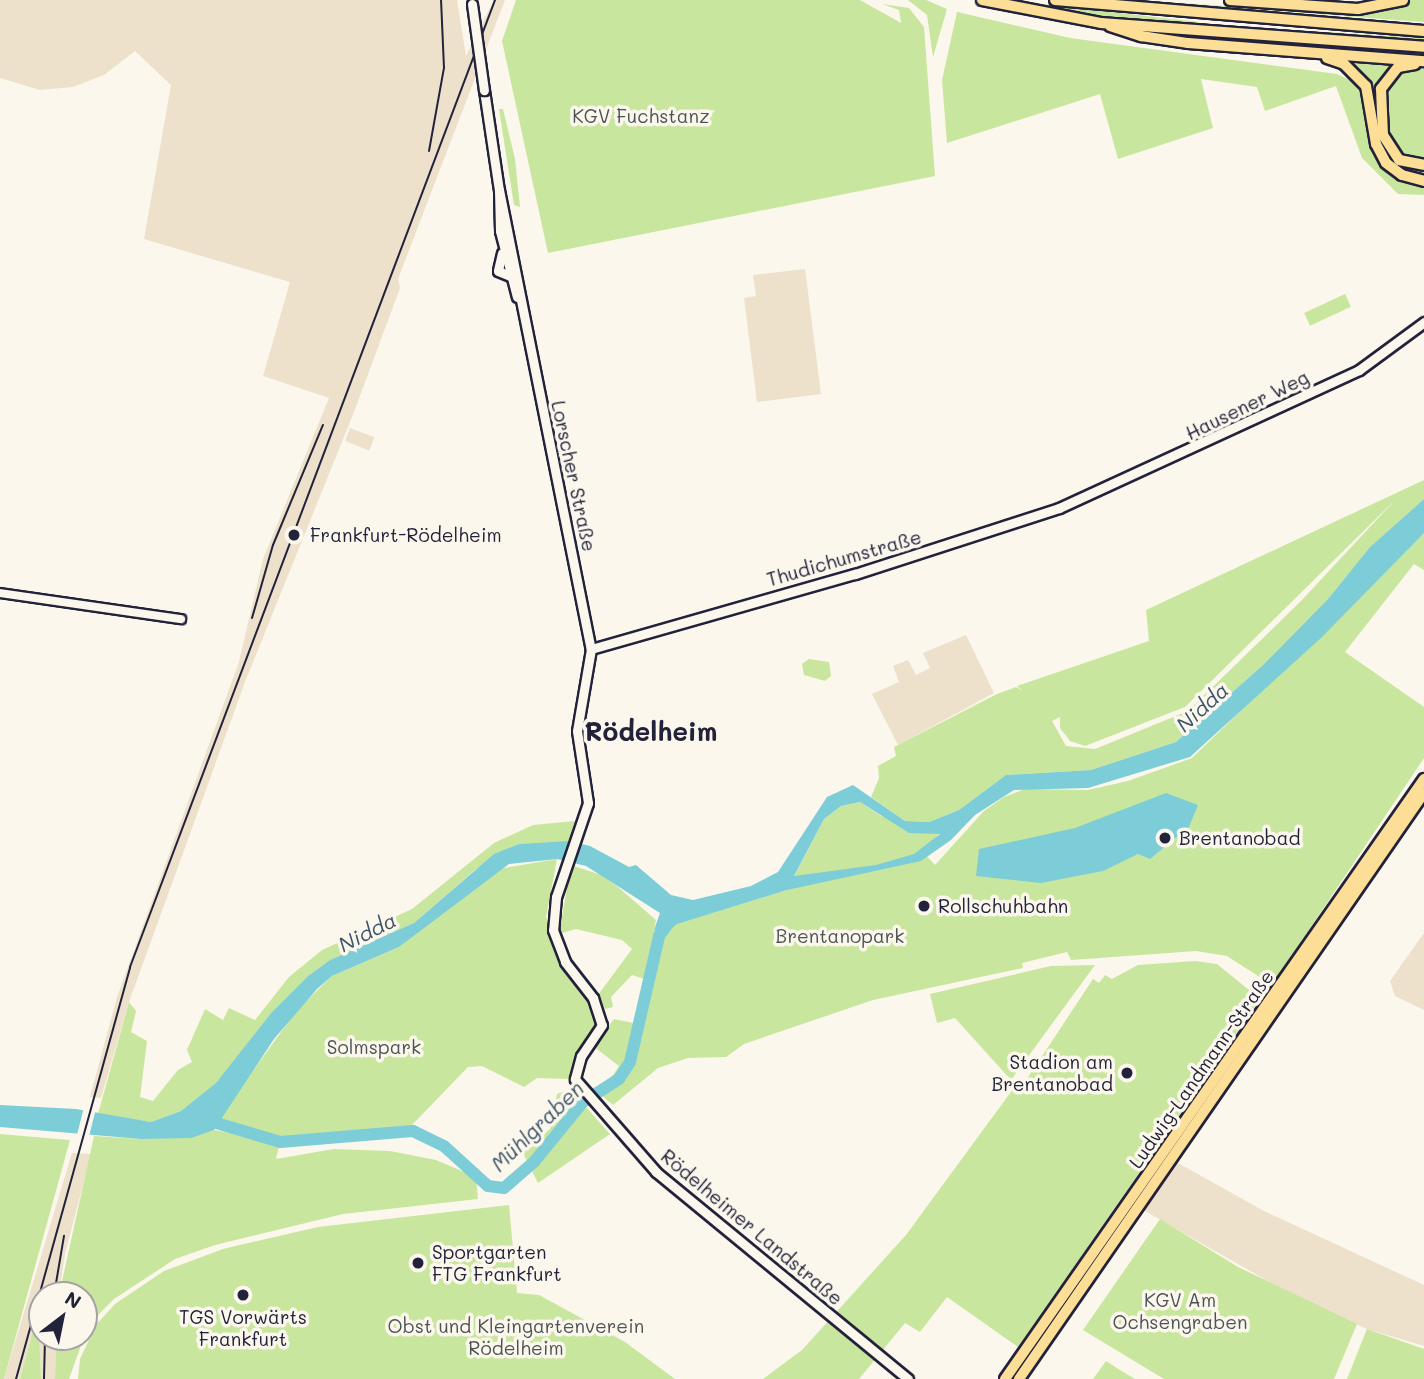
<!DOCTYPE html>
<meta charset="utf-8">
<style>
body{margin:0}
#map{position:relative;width:1424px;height:1379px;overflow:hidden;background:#fbf7ec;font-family:Mali,sans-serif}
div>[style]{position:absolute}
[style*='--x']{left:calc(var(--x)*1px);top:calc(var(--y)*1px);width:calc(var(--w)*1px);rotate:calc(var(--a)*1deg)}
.built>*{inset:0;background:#ede1cc;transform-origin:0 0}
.green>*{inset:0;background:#c9e69e;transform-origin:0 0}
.water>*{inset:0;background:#7dcdd8}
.pier>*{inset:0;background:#fbf7ec;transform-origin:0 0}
.river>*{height:12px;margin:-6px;padding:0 6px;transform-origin:6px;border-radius:6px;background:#7dcdd8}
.roads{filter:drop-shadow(2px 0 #22223b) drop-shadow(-2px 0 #22223b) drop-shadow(0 2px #22223b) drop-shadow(0 -2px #22223b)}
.tertiary>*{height:8px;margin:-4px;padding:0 4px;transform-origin:4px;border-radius:4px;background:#fbf7ec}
.secondary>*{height:9px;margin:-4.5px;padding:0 4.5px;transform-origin:4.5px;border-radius:4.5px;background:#fbf7ec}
.primary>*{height:10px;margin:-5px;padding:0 5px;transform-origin:5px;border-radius:5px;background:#fdde96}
.motorway>*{height:10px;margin:-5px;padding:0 5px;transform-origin:5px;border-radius:5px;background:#fdde96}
.rail>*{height:2px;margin:-1px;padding:0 1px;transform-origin:1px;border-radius:1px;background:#22223b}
.bridges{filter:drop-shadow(2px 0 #22223b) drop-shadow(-2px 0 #22223b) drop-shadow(0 2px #22223b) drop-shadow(0 -2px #22223b)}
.secondary-bridge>*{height:9px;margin:-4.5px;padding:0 4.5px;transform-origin:4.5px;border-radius:4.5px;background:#fbf7ec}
.dots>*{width:19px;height:19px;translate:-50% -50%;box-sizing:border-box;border:4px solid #fbf7ec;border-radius:50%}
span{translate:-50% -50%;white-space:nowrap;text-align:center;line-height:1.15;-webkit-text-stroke:7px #fbf7ec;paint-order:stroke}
.park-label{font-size:19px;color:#4c5354}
.street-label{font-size:19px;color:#22223b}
.poi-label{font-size:19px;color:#22223b}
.left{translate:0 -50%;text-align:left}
.right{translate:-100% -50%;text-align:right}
.water-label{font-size:21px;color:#3d556a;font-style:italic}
.district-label{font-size:26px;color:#22223b;font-weight:700}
.north{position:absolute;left:28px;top:1281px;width:70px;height:70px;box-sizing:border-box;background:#fbf7ec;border:2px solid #a4a2a5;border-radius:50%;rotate:32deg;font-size:19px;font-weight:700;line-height:28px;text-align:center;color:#22223b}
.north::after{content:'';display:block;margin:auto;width:24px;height:32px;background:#22223b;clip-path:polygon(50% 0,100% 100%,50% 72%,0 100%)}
</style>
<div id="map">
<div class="built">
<i style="clip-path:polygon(0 0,457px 0,466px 56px,494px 0,505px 0,398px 279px,400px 288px,354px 412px,245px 682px,129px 1002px,101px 1098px,90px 1097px,117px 997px,239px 662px,263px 559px,329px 398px,263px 376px,290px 282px,144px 239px,171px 85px,135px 51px,104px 75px,73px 87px,40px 90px,0 78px)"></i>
<i style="clip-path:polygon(805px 269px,821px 394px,757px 402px,744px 298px,756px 296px,753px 275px)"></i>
<i style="left:350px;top:428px;width:26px;height:14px;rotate:21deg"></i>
<i style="clip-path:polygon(966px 635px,994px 693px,898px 745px,872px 694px,899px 682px,893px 666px,908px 660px,916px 675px,930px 668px,923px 653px)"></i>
<i style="clip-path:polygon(1424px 933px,1424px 1010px,1395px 996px,1390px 981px)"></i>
<i style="clip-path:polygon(72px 1153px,91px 1154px,65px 1254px,59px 1295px,42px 1295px,42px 1337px,56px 1337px,55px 1379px,41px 1379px,39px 1328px,34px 1327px,20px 1379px,4px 1379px)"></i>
<i style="clip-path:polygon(1171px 1159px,1264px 1211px,1424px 1285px,1424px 1346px,1367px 1329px,1299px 1299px,1138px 1207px)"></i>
</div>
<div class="green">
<i style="clip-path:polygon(516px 0,860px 0,901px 23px,899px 10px,882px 4px,909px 8px,924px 27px,935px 176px,548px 253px,502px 41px)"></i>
<i style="clip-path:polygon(908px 0,926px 0,947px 9px,933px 57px,927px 15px)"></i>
<i style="clip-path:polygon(1006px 0,1199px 22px,1198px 24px,1079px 14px)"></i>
<i style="clip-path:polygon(1132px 0,1352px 14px,1386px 11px,1411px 0,1424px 0,1424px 22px)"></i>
<i style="clip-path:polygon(957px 12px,1070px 38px,1337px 74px,1354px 82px,1365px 102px,1371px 150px,1384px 170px,1399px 181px,1424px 187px,1424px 195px,1398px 194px,1362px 158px,1336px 86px,1265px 111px,1257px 87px,1201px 79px,1213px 128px,1118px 159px,1100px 94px,947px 143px,942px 80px)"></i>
<i style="clip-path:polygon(1294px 30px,1424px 38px,1424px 41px,1294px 32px)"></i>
<i style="clip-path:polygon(1347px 62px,1396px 64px,1380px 84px,1382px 141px,1391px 157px,1424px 168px,1424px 177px,1404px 170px,1383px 152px,1370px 86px)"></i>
<i style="clip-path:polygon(1424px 68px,1424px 158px,1420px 160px,1399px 153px,1389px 137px,1386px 93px,1401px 71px)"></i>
<i style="clip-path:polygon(499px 109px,503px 109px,515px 159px,520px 207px,514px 205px)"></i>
<i style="left:1345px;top:294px;width:14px;height:45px;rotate:65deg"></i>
<i style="clip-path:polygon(evenodd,1424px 480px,1424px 499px,1370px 547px,1328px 599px,1263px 665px,1176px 742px,1091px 770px,1006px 775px,959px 810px,929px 822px,905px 821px,871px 797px,879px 778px,878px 766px,896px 756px,894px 747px,997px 694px,1016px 687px,1023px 691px,1017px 686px,1149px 641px,1146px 610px,1424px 480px,1395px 500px,1302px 600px,1188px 711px,1095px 749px,1066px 746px,1052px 721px,1060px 717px,1060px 728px,1070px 741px,1085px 746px,1185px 707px,1395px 500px)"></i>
<i style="clip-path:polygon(1424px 533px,1424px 570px,1414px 564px,1345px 652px,1424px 707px,1424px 758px,1272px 985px,1227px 956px,1196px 951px,1071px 960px,1067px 952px,1022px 963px,1023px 968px,873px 1000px,744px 1044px,726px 1057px,688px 1058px,658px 1068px,613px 1105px,600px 1094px,619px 1066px,593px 1046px,614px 1019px,638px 1024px,648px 980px,632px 975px,611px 997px,613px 1007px,605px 1009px,598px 995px,632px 949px,622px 940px,576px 929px,559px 934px,571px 865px,601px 875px,618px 887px,656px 920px,654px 930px,787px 890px,824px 819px,841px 806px,860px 802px,881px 816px,941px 831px,924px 853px,935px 865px,984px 811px,1004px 797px,1025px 789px,1088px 790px,1128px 781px,1192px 758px)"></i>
<i style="clip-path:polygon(809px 659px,829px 662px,831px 676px,825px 681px,804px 675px,802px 664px)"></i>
<i style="clip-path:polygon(575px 821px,568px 842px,519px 844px,476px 869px,414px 923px,330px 960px,308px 976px,272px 1012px,216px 1084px,181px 1111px,151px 1122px,98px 1114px,129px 1002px,136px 1011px,131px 1032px,147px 1041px,140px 1097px,153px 1101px,178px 1070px,192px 1062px,187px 1050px,205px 1009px,223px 1020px,229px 1008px,255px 1020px,289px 977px,322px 950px,412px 909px,494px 843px,533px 825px)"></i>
<i style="clip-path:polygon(557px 859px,546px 917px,558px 937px,562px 963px,591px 999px,599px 1025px,579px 1052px,570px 1079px,537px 1078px,524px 1087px,482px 1066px,468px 1067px,411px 1126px,285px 1141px,218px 1119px,297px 1010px,332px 976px,399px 947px,498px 869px)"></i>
<i style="clip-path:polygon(1195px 961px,1217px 964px,1260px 999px,1018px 1347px,947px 1297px,920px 1332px,905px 1323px,859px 1379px,763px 1379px,802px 1350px,906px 1235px,1016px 1085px,1023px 1085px,1093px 979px,1099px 983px,1105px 975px,1112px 979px,1138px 965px)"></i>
<i style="clip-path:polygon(1095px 965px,1011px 1080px,955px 1018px,937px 1023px,930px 994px,1051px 966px)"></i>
<i style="clip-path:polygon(570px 1089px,610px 1134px,538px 1183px,522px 1151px,550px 1129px,557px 1094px)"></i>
<i style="clip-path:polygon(214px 1130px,280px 1142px,276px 1159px,334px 1149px,390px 1151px,436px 1160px,476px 1177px,478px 1199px,343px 1214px,215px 1245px,175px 1259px,114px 1299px,93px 1320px,84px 1337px,84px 1295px,59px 1295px,94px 1136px,141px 1139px)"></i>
<i style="clip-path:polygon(0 1134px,70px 1140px,4px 1379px,0 1379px)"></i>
<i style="clip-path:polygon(509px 1205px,517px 1293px,539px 1295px,625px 1342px,675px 1379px,78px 1379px,80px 1359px,96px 1325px,115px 1304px,164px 1271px,223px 1249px,318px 1227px)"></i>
<i style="clip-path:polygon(1160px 1219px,1238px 1267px,1357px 1324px,1334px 1379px,1164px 1379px,1083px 1330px)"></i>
<i style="clip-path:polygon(34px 1327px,39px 1328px,41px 1379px,20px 1379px)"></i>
<i style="clip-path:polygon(1367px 1329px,1424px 1349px,1424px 1379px,1347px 1379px)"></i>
<i style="clip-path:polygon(56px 1337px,84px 1337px,69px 1379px,55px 1379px)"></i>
<i style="clip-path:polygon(1106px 1361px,1120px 1370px,1135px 1379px,1093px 1379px)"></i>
</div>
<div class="water">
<i style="clip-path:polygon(evenodd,1424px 499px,1424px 533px,1321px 638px,1190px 757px,1088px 788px,1014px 790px,975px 815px,951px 840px,921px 861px,787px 890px,677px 924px,665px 933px,654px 930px,660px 913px,586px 866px,557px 859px,509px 864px,399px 947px,332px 976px,317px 989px,274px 1039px,214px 1130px,191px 1138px,141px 1139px,0 1127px,0 1105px,76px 1109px,151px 1122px,181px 1111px,216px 1083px,272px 1012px,308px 976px,330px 960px,414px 923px,494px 854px,519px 844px,569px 841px,590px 846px,629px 867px,636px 865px,671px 895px,693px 900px,751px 886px,778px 872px,827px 797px,853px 785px,905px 821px,929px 822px,959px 810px,1006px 775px,1091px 770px,1176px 742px,1263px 665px,1328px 599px,1370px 547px,1424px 499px,860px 802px,909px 833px,940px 834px,914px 854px,876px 865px,794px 876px,824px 819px,841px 806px,860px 802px)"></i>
<i style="clip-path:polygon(1166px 793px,1198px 805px,1189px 827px,1150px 859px,1138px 854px,1103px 871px,1041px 883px,976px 876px,979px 849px,1075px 828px)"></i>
</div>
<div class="pier">
<i style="left:84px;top:1107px;width:12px;height:30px;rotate:14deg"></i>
</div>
<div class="river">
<i style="--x:203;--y:1119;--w:80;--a:16.6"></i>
<i style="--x:280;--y:1142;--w:133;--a:-4.7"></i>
<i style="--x:413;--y:1131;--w:34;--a:26"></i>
<i style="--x:444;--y:1146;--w:59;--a:42.3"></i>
<i style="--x:488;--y:1186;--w:16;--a:7"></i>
<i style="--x:504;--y:1188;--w:40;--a:-41"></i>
<i style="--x:534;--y:1162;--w:77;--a:-50.8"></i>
<i style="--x:583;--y:1102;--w:43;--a:-32.6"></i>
<i style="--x:619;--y:1079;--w:20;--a:-57"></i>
<i style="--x:630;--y:1062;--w:129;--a:-77"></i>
<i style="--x:659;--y:936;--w:19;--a:-54"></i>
</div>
<div class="roads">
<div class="tertiary">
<i style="--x:0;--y:593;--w:183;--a:8.2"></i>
</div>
<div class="secondary">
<i style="--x:484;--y:90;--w:101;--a:81.5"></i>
<i style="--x:499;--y:190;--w:468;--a:78.7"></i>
<i style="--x:591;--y:649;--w:83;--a:99.7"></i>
<i style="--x:577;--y:731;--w:73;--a:81.3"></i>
<i style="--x:588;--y:803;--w:99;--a:108.8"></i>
<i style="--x:556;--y:897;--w:33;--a:95"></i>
<i style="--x:553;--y:930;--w:34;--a:69"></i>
<i style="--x:565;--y:962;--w:46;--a:52.1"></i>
<i style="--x:593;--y:998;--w:28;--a:72"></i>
<i style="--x:602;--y:1025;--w:37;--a:124"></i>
<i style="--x:581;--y:1056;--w:24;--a:105"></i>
<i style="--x:575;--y:1079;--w:123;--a:48.9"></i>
<i style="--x:656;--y:1172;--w:326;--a:39.4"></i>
<i style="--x:499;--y:190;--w:41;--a:88.6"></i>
<i style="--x:500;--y:231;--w:68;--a:75.6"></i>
<i style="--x:502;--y:253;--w:18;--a:103"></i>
<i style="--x:498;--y:271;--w:16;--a:22"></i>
<i style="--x:591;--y:649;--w:274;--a:-15.9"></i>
<i style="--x:855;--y:574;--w:214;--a:-17.9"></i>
<i style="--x:1059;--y:508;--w:330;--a:-24.7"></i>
<i style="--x:1359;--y:370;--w:81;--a:-36.4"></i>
</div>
<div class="primary">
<i style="--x:1005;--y:1379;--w:732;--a:-55.07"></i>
<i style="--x:1019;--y:1379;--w:712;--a:-55.35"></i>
</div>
<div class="motorway">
<i style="--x:982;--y:0;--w:121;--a:10.9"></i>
<i style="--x:1101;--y:23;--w:324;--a:4.2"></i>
<i style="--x:1055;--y:0;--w:370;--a:4.8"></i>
<i style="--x:1230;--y:0;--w:128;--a:4"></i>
<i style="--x:1358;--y:9;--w:46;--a:-11.3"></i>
<i style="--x:1110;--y:26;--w:33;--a:18"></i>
<i style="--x:1141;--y:36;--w:48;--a:8.5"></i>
<i style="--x:1188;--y:43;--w:237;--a:4.4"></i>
<i style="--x:1327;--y:58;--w:18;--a:19"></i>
<i style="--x:1344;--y:64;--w:31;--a:45"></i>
<i style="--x:1366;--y:86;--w:59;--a:80.2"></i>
<i style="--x:1376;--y:144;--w:21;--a:62"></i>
<i style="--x:1386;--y:163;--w:20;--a:37"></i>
<i style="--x:1402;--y:175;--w:23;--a:15"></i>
<i style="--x:1415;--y:64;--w:17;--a:170"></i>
<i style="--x:1398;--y:67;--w:28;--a:128"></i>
<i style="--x:1381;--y:89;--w:46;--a:87.5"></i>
<i style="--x:1383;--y:135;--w:30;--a:57"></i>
<i style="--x:1399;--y:160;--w:25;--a:11"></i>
</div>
</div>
<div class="rail">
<i style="--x:429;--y:151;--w:84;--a:-79.8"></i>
<i style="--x:444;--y:68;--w:68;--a:-92.5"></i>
<i style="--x:252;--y:618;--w:76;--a:-74"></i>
<i style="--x:273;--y:545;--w:130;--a:-67.4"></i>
<i style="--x:54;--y:1295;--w:60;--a:-80.4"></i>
<i style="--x:16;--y:1379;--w:427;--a:-74.5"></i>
<i style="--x:130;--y:967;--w:1034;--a:-69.32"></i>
<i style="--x:44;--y:1379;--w:42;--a:-88.6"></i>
</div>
<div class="bridges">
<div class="secondary-bridge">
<i style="--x:472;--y:4;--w:87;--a:82.1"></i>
</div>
</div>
<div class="dots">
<i style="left:294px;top:535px;background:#22223b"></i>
<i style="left:1165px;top:838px;background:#22223b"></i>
<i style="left:924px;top:906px;background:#22223b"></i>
<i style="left:1127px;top:1073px;background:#22223b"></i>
<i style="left:418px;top:1263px;background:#22223b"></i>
<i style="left:243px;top:1295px;background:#22223b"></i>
</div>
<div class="park-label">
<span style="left:641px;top:116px">KGV Fuchstanz</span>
<span style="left:840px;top:936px">Brentanopark</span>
<span style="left:374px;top:1047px">Solmspark</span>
<span style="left:1180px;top:1311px">KGV Am<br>Ochsengraben</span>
<span style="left:516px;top:1337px">Obst und Kleingartenverein<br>Rödelheim</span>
</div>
<div class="street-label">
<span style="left:1247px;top:405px;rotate:-26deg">Hausener Weg</span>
<span style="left:574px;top:476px;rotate:78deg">Lorscher Straße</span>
<span style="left:844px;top:558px;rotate:-16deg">Thudichumstraße</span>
<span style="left:1201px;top:1069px;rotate:-55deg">Ludwig-Landmann-Straße</span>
<span style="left:752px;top:1227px;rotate:40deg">Rödelheimer Landstraße</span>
</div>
<div class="poi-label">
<span class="left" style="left:310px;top:535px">Frankfurt-Rödelheim</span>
<span class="left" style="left:1179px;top:838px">Brentanobad</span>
<span class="left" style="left:938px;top:906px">Rollschuhbahn</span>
<span class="right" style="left:1113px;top:1073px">Stadion am<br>Brentanobad</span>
<span class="left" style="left:432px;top:1263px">Sportgarten<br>FTG Frankfurt</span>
<span style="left:243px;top:1328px">TGS Vorwärts<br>Frankfurt</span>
</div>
<div class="water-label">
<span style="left:1202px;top:707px;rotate:-42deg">Nidda</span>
<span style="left:367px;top:932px;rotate:-27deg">Nidda</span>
<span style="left:537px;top:1126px;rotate:-44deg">Mühlgraben</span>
</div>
<div class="district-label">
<span style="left:651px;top:732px">Rödelheim</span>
</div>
<div class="north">N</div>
</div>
